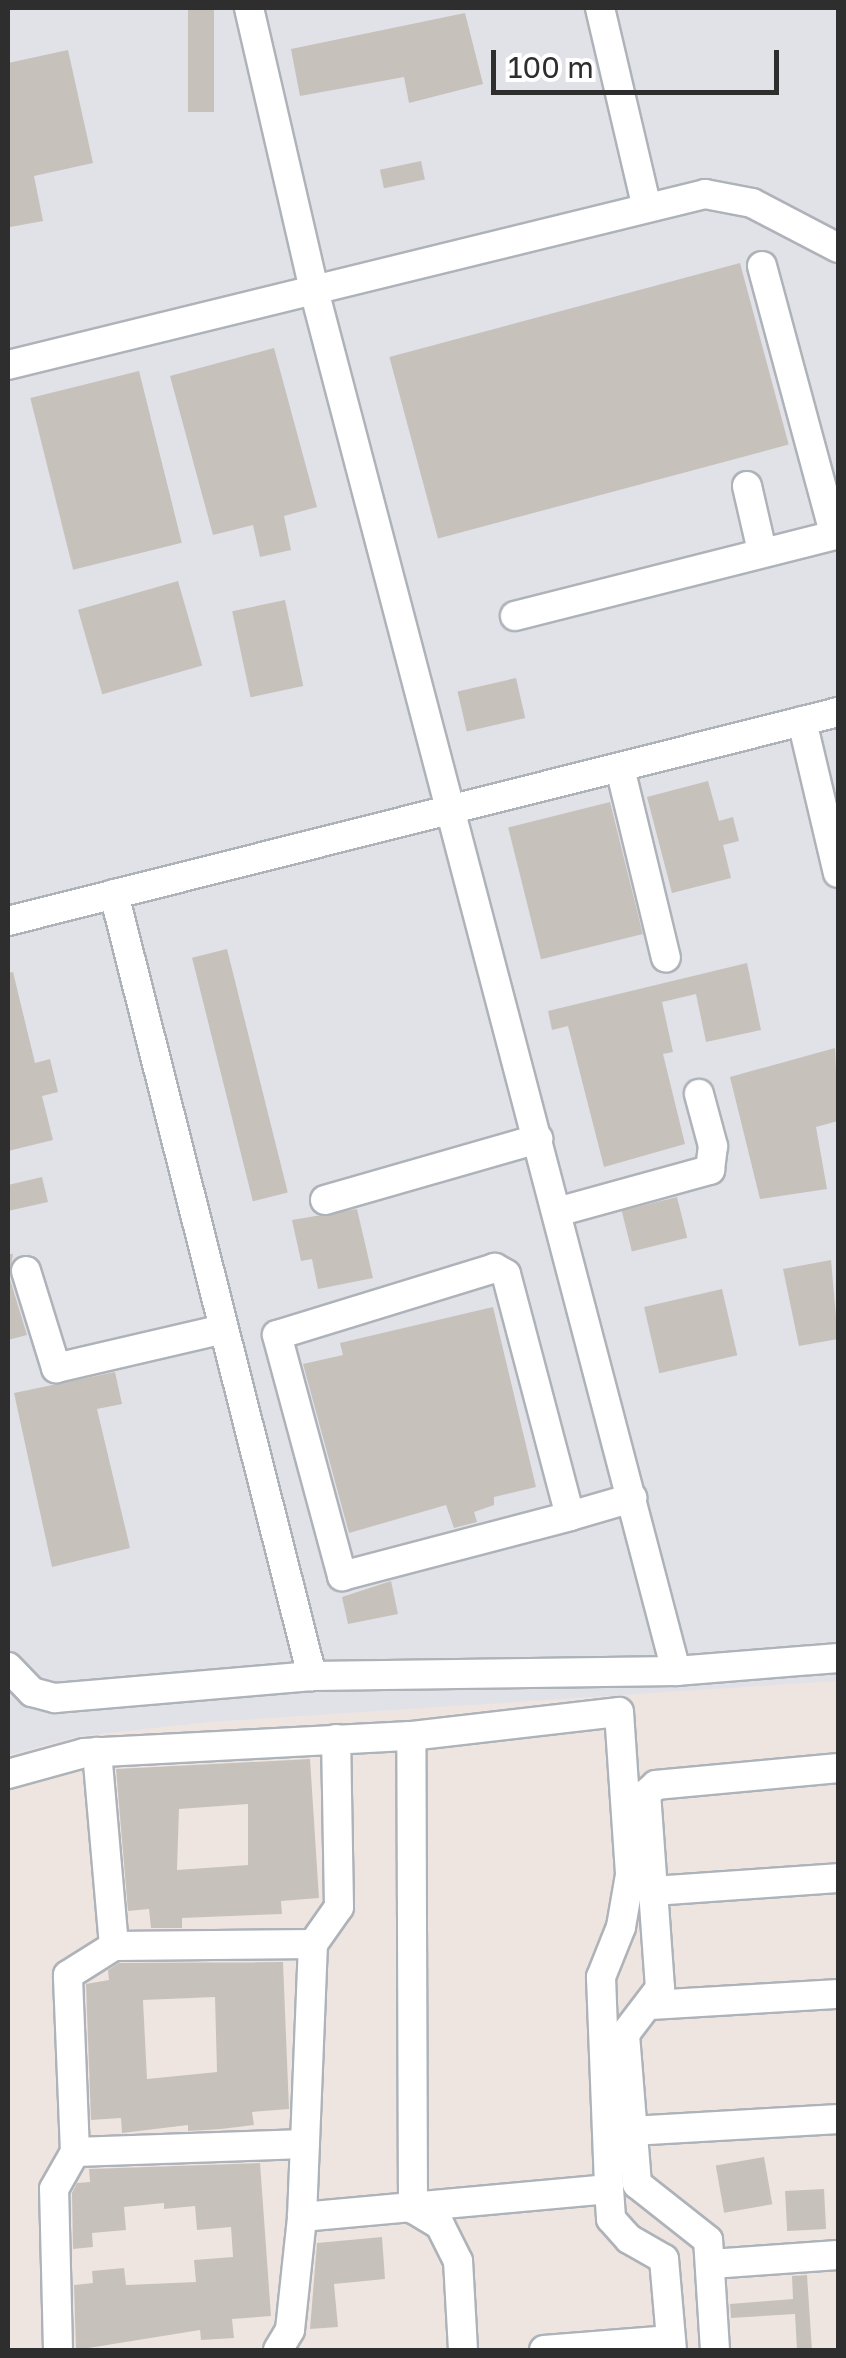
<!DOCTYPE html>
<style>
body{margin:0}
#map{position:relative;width:846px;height:2358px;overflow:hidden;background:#eee5e1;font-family:"Golos Text",sans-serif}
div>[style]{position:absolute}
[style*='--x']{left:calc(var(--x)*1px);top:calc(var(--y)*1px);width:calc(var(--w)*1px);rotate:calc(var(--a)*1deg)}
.industrial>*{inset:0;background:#e1e1e8}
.building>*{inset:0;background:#c7c1bc;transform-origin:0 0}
.roads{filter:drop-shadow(2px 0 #aeb3b9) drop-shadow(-2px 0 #aeb3b9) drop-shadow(0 2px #aeb3b9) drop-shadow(0 -2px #aeb3b9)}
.minor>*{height:28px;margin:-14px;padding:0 14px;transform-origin:14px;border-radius:14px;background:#fff}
span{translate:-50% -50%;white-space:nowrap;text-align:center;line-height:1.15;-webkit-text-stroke:9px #fff;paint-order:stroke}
.frame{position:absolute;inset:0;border:10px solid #2e2e2e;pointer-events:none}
.scale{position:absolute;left:491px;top:50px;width:288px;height:45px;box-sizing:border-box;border:5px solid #2e2e2e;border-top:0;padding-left:12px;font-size:30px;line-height:35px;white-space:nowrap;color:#2e2e2e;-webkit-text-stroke:8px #fff;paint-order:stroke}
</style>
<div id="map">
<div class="industrial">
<i style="clip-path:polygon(8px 8px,838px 8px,838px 1681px,209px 1722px,80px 1736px,8px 1755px)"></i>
</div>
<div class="building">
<i style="left:188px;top:8px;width:26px;height:104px"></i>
<i style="clip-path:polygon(465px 13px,483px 84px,409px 103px,404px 77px,300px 96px,291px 49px)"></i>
<i style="clip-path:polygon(68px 50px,93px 163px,34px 176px,43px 221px,10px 227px,8px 63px)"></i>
<i style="left:421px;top:161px;width:19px;height:42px;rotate:78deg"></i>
<i style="left:740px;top:263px;width:188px;height:363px;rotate:75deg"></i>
<i style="clip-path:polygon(274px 348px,317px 507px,284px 516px,291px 550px,260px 557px,253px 525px,213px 535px,170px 376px)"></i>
<i style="left:139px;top:371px;width:177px;height:112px;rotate:76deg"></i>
<i style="left:178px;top:581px;width:88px;height:104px;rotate:74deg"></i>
<i style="left:285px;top:600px;width:88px;height:54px;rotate:78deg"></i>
<i style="left:516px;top:678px;width:41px;height:60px;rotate:77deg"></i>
<i style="clip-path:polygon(708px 781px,719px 821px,733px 817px,739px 841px,723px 845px,731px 878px,672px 893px,647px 797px)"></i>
<i style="left:610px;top:802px;width:136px;height:105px;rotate:76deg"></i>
<i style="left:227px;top:949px;width:251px;height:36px;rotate:76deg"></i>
<i style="clip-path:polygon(747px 963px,761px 1030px,706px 1042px,696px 994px,662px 1002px,673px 1052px,663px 1054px,685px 1144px,604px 1167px,568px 1026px,552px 1030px,548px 1011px)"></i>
<i style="clip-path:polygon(13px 972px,35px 1063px,50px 1059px,58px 1092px,42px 1096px,53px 1140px,8px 1151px,8px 973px)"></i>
<i style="clip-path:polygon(835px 1048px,838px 1121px,816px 1127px,827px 1189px,760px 1199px,730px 1077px)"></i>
<i style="clip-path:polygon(42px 1177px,48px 1202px,8px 1211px,8px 1185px)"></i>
<i style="left:677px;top:1197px;width:42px;height:57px;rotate:76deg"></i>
<i style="clip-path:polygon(357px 1209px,373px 1278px,318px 1289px,312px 1259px,301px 1261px,292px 1220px)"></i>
<i style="clip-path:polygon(8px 1254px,13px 1254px,9px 1276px,27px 1335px,8px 1340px)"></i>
<i style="clip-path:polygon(831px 1260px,838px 1339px,799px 1346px,783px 1269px)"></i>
<i style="left:722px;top:1289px;width:68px;height:80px;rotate:77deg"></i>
<i style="clip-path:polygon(493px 1307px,536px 1487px,494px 1497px,494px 1505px,474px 1512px,477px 1522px,454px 1528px,446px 1505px,349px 1533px,303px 1364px,343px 1355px,340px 1343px)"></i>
<i style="clip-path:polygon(115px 1372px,122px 1404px,97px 1409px,130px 1548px,52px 1567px,14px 1393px)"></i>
<i style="clip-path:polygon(391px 1581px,398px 1614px,348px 1624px,342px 1597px)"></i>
<i style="clip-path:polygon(evenodd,310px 1759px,319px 1898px,281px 1901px,282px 1914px,182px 1918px,182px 1928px,151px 1928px,149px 1909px,128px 1911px,116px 1769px,310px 1759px,248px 1804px,248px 1865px,177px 1870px,179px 1809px,248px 1804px)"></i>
<i style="clip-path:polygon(evenodd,283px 1962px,289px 2109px,252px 2112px,254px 2125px,221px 2129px,188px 2131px,188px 2125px,122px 2133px,121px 2118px,91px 2120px,86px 1984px,109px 1980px,108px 1970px,119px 1963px,283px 1962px,215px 1997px,217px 2072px,147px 2079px,143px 2000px,215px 1997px)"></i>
<i style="left:764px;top:2157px;width:48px;height:49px;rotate:80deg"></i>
<i style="clip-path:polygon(260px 2163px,271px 2316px,232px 2319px,234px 2338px,201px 2340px,200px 2330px,76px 2350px,74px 2285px,93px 2283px,92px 2271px,124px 2268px,126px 2285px,196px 2282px,194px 2260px,233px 2257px,231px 2227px,197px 2230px,195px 2206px,164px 2209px,164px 2203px,124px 2207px,126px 2230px,92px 2233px,93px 2247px,73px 2249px,72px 2193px,77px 2183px,90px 2182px,89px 2169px)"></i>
<i style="left:824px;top:2189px;width:40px;height:39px;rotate:87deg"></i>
<i style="clip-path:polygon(382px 2237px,385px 2279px,334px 2284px,338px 2327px,310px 2329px,317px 2243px)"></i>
<i style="clip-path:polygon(807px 2275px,812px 2350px,797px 2350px,795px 2314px,731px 2318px,730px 2304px,793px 2299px,792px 2276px)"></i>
</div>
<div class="roads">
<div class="minor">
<i style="--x:249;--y:8;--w:289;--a:77"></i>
<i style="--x:314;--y:290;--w:1428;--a:75.31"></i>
<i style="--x:600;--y:8;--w:201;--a:76.8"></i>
<i style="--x:762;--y:266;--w:277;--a:74.9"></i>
<i style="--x:8;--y:365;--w:718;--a:-13.78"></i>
<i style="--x:705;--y:194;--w:48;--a:10.8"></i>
<i style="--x:752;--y:203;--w:97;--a:27.6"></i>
<i style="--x:747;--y:486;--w:67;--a:77"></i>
<i style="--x:515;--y:616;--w:333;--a:-14.2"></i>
<i style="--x:802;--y:721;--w:156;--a:76.7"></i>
<i style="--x:620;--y:768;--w:195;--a:76.4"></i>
<i style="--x:114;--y:894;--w:807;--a:75.79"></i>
<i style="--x:8;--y:921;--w:856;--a:-14.13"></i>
<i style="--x:325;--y:1200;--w:222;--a:-16"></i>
<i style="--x:557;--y:1212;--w:159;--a:-15.4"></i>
<i style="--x:710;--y:1170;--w:24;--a:-83"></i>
<i style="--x:713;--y:1146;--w:54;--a:-105.1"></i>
<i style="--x:26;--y:1271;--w:102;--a:72.8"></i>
<i style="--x:56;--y:1368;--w:171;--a:-13.1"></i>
<i style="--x:570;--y:1516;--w:250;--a:-104.8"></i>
<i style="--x:506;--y:1274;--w:13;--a:-151"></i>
<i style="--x:495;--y:1268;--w:228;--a:162.9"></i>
<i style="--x:277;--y:1335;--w:250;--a:74.9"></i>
<i style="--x:342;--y:1576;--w:236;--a:-14.7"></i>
<i style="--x:570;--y:1516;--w:65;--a:-16.2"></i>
<i style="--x:8;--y:1667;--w:35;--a:46"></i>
<i style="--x:32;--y:1692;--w:24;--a:15"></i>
<i style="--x:55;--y:1698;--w:258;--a:-4.9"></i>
<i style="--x:312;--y:1676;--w:364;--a:-0.8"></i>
<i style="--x:676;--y:1671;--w:163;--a:-4.6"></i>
<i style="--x:8;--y:1774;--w:79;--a:-15.4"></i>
<i style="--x:84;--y:1753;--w:327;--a:-3"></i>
<i style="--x:653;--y:1891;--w:185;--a:-4"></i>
<i style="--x:114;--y:1946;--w:199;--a:-0.6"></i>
<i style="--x:313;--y:1944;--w:45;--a:-54.9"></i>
<i style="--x:339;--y:1907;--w:168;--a:-91"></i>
<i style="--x:652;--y:2005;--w:186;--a:-3.4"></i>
<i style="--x:632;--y:2131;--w:206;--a:-3.3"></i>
<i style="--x:75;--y:2152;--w:230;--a:-2"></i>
<i style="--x:302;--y:2217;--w:308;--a:-5.2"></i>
<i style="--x:711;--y:2264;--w:127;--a:-4.1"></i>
<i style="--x:58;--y:2350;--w:161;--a:-91.4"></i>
<i style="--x:54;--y:2189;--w:43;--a:-60.4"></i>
<i style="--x:75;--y:2152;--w:177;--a:-92.3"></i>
<i style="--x:68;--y:1975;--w:54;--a:-32.2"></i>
<i style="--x:114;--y:1946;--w:195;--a:-95"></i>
<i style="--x:278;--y:2350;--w:23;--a:-59"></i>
<i style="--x:290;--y:2330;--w:114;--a:-83.9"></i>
<i style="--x:302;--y:2217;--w:273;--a:-87.7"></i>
<i style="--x:463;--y:2350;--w:89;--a:-93.2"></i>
<i style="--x:458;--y:2261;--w:40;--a:-116.6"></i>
<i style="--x:440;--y:2225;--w:31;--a:-149"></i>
<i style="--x:413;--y:2209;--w:473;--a:-90.2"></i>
<i style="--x:411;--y:1736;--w:209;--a:-6.6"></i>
<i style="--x:619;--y:1712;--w:163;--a:86.1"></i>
<i style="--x:630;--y:1875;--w:53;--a:99.8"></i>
<i style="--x:621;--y:1927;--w:54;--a:111.8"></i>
<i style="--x:601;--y:1977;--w:212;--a:87.8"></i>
<i style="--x:609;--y:2189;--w:30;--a:86"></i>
<i style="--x:611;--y:2219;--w:27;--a:48"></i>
<i style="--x:629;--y:2239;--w:40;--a:29.7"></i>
<i style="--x:664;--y:2259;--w:91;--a:85"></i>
<i style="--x:544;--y:2350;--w:127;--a:-4.5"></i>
<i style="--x:715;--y:2350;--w:110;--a:-93.6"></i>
<i style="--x:708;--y:2240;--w:90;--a:-141.7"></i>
<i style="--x:637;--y:2184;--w:150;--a:-94.6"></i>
<i style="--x:625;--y:2034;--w:58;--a:-52.7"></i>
<i style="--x:660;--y:1988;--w:195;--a:-94.1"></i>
<i style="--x:646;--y:1794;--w:13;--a:-42"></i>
<i style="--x:656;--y:1785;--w:183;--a:-5.3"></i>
</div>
</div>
<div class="frame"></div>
<div class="scale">100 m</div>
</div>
